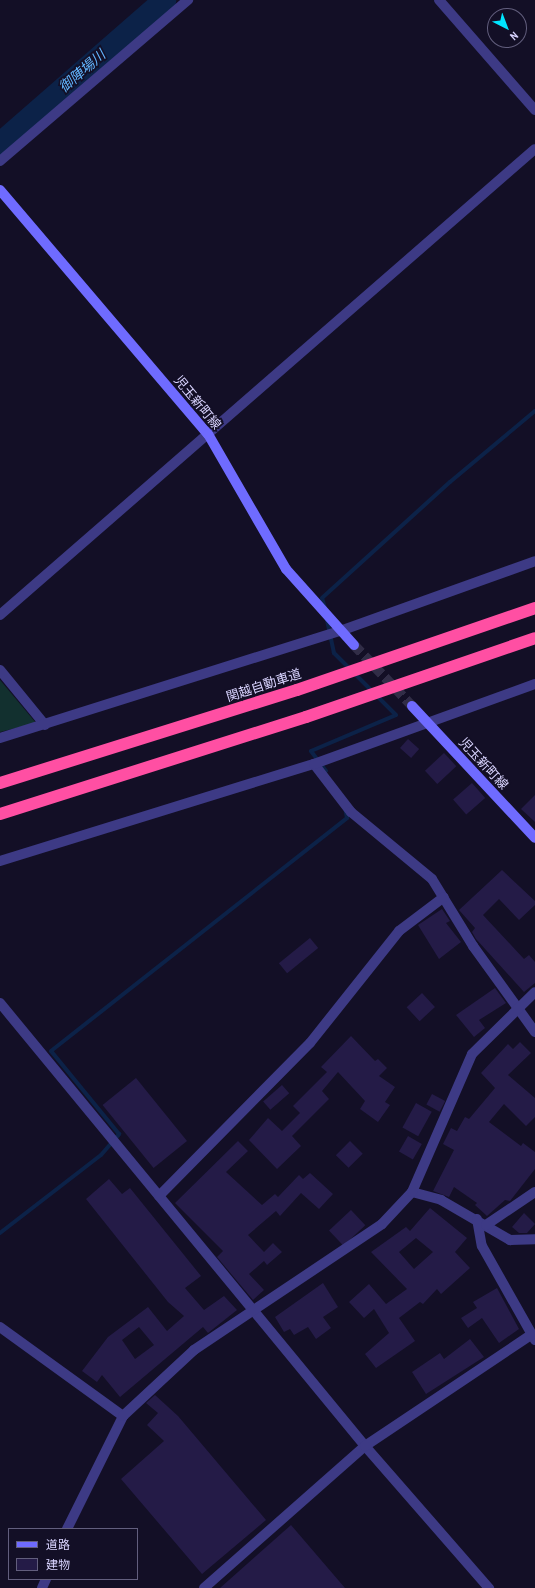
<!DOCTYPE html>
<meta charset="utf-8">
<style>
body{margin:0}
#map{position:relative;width:535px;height:1588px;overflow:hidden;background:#130f26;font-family:"Archivo Narrow","Noto Sans JP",sans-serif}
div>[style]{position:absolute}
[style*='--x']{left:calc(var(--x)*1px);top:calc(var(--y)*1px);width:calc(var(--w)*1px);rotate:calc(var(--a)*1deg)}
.green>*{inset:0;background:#12302f}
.stream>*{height:4px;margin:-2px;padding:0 2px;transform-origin:2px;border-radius:2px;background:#0c2248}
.river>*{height:23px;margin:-11.5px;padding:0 11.5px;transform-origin:11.5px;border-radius:11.5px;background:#0c2248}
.building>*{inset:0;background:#241b47;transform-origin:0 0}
.secondary-tunnel>*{height:10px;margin-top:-5px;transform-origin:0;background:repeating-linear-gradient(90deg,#312d47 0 10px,transparent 0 15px)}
.minor>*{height:10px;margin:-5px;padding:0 5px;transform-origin:5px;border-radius:5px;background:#3d3a85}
.tertiary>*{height:10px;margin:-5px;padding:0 5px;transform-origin:5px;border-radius:5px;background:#3d3a85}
.secondary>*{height:10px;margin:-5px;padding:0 5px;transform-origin:5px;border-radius:5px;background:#6f6bff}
.motorway>*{height:12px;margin:-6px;padding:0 6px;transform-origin:6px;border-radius:6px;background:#ff4fa3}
span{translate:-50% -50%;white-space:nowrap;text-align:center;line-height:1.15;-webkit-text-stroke:3.5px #130f26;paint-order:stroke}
.street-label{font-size:13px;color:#d9d4ff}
.water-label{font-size:14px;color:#62b6ff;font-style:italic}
.legend{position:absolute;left:8px;top:1528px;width:130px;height:52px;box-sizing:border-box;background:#130f26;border:1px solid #625e7d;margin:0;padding:5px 7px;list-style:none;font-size:12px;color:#d9d4ff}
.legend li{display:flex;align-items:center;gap:8px;height:20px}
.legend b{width:20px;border:1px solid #625e7d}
.north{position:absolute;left:487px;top:8px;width:40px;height:40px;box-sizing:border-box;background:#130f26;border:1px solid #625e7d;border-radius:50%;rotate:138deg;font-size:11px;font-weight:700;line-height:16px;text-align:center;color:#d9d4ff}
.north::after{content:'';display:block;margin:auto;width:14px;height:18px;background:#00e5ff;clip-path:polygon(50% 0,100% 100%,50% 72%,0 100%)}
</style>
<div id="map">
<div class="green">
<i style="clip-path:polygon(0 680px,36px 723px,0 732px)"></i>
</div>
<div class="stream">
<i style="--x:325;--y:608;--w:10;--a:-107"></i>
<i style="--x:322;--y:598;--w:173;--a:-42.2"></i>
<i style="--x:450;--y:482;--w:111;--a:-39.9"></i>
<i style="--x:326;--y:771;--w:25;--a:-127"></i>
<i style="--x:311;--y:751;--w:92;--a:-23"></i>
<i style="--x:396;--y:715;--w:88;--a:-135"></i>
<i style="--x:334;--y:653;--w:35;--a:-102"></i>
<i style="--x:0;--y:1233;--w:128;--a:-37.7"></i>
<i style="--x:101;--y:1155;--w:28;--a:-49"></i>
<i style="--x:119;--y:1134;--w:107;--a:-129.3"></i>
<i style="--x:51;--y:1051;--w:377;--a:-38.2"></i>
<i style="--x:347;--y:818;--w:10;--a:-101"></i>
</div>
<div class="river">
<i style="--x:0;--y:143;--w:218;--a:-41.1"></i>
</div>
<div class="building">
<i style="left:408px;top:739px;width:15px;height:12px;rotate:42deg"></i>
<i style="left:444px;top:753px;width:18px;height:26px;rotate:47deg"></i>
<i style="left:472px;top:783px;width:20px;height:25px;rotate:49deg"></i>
<i style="clip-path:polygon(535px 795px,535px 822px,521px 809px)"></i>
<i style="clip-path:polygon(502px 870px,535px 901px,535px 905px,519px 920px,499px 899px,483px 915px,524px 959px,529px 955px,535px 962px,535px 983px,524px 992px,476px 939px,472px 932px,475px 928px,459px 910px)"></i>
<i style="clip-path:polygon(442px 909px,450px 921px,446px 923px,461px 942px,439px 959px,418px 925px)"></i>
<i style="left:310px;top:938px;width:13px;height:40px;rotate:51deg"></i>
<i style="clip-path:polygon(495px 988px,506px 1003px,479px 1020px,485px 1028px,474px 1037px,456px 1015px)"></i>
<i style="left:422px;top:993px;width:19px;height:21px;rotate:47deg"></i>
<i style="clip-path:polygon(351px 1036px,375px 1061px,378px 1059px,387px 1068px,379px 1076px,395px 1087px,385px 1102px,390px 1105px,378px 1122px,360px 1109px,365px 1101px,338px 1072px,322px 1091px,329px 1099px,292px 1136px,301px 1146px,277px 1169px,249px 1140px,268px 1118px,282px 1131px,300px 1113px,293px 1106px,327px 1072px,321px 1067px)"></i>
<i style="clip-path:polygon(520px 1042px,531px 1053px,508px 1075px,535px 1098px,535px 1117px,526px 1126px,504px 1104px,489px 1122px,521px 1146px,523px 1143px,535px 1152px,535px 1169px,510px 1201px,505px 1200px,487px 1216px,475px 1205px,477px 1203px,454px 1187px,449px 1197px,433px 1191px,454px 1150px,443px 1144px,451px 1128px,457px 1131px,465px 1117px,469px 1119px,495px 1088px,481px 1073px,508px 1044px,513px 1049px)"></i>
<i style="left:136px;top:1078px;width:81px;height:43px;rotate:51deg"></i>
<i style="left:282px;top:1085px;width:11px;height:25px;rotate:49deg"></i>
<i style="left:432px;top:1094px;width:15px;height:12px;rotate:28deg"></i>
<i style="left:416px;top:1103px;width:18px;height:28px;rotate:29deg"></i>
<i style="left:408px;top:1136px;width:16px;height:18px;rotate:30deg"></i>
<i style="clip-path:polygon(238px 1141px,248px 1151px,226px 1172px,262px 1205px,275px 1194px,278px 1197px,299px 1175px,303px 1179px,310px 1173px,333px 1194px,319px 1209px,301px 1193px,280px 1216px,276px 1211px,248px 1235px,264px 1252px,273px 1243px,282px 1252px,267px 1265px,264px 1261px,249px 1274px,264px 1290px,253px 1300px,217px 1257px,223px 1251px,175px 1203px)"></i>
<i style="left:350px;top:1141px;width:18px;height:20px;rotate:45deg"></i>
<i style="clip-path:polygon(evenodd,109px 1179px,122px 1194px,130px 1188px,201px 1276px,185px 1288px,204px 1310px,224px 1296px,237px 1310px,208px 1333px,203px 1327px,120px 1397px,102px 1375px,97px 1382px,82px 1371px,108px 1337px,148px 1307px,167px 1331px,184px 1316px,168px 1302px,86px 1199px,109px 1179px,139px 1327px,154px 1345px,135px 1359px,122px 1340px,139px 1327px)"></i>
<i style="clip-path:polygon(evenodd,430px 1208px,467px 1238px,455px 1252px,470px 1268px,441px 1294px,437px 1289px,423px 1304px,420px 1302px,399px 1318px,415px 1341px,376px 1368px,365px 1354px,389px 1333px,374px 1309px,364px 1318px,349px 1302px,369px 1284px,386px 1304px,407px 1289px,371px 1252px,406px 1227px,410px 1231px,430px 1208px,416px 1238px,433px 1252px,414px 1269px,399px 1252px,416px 1238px)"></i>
<i style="left:351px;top:1210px;width:21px;height:30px;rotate:47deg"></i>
<i style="clip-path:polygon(524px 1213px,535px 1224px,527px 1233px,519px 1233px,512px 1227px)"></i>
<i style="clip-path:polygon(323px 1283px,338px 1307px,323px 1317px,331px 1328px,316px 1339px,308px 1327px,294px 1335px,290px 1329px,284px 1332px,275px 1317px)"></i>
<i style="clip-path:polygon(497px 1288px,519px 1329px,499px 1343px,482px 1318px,468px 1328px,461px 1318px,477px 1308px,473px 1302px)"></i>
<i style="clip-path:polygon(470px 1339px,484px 1357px,426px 1394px,412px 1372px,440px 1353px,444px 1359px)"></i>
<i style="clip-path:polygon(155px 1395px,178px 1416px,266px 1520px,202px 1574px,121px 1479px,164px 1441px,147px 1425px,158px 1413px,146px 1403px)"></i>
<i style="clip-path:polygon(291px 1525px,345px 1588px,220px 1588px)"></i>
</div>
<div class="secondary-tunnel">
<i style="--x:354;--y:645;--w:84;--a:46.4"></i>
</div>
<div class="minor">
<i style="--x:439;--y:0;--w:146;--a:48.9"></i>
<i style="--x:0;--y:161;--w:248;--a:-40.6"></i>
<i style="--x:0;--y:615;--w:709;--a:-41.06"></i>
<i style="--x:0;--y:670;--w:71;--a:50.7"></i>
<i style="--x:314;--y:764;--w:61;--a:52.4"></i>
<i style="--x:351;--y:812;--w:105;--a:39.6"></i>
<i style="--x:432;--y:879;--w:79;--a:58.5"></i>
<i style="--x:473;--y:946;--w:106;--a:54.2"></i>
<i style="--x:0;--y:861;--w:329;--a:-17.2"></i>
<i style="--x:314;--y:764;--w:235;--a:-19.9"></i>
<i style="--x:0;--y:1003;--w:574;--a:50.51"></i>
<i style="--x:365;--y:1446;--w:189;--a:48.9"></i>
<i style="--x:412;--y:1192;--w:30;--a:15"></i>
<i style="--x:441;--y:1200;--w:80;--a:30.1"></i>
<i style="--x:510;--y:1240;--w:25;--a:-2"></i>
<i style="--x:159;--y:1196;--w:215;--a:-45.4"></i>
<i style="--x:310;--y:1043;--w:143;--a:-51.5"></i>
<i style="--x:399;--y:931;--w:56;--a:-37.1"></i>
<i style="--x:477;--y:1219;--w:27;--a:80"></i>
<i style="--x:482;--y:1246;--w:108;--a:60.6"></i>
<i style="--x:486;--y:1225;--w:59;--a:-34"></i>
<i style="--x:0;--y:1327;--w:152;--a:35.9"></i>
<i style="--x:204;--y:1588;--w:215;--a:-41.4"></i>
<i style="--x:365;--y:1446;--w:200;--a:-33.8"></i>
</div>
<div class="tertiary">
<i style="--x:0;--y:738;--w:356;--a:-17.5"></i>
<i style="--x:340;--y:631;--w:207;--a:-19.7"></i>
<i style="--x:67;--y:1529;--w:126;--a:-63.6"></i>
<i style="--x:123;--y:1416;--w:97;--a:-42.9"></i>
<i style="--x:194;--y:1350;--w:226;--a:-33.8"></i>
<i style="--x:382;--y:1224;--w:44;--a:-46.8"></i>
<i style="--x:412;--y:1192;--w:150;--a:-66.5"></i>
<i style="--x:472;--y:1054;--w:88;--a:-44.5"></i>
<i style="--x:42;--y:1588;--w:10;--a:-66"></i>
</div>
<div class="secondary">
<i style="--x:0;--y:190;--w:321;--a:49.6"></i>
<i style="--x:208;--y:434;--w:156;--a:60"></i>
<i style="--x:286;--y:569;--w:102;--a:48.2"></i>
<i style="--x:412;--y:706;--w:180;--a:47"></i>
</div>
<div class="motorway">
<i style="--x:0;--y:783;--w:311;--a:-17.4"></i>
<i style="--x:297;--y:690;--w:252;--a:-19"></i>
<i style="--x:0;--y:814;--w:321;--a:-17.6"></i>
<i style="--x:306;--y:717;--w:242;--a:-19"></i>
</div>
<div class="street-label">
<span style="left:197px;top:403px;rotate:50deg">児玉新町線</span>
<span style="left:264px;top:686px;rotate:-18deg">関越自動車道</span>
<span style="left:483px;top:764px;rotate:47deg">児玉新町線</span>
</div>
<div class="water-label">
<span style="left:82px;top:71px;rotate:-41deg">御陣場川</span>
</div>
<ul class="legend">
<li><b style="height:5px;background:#6f6bff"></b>道路</li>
<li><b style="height:11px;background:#241b47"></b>建物</li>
</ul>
<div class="north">N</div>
</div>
